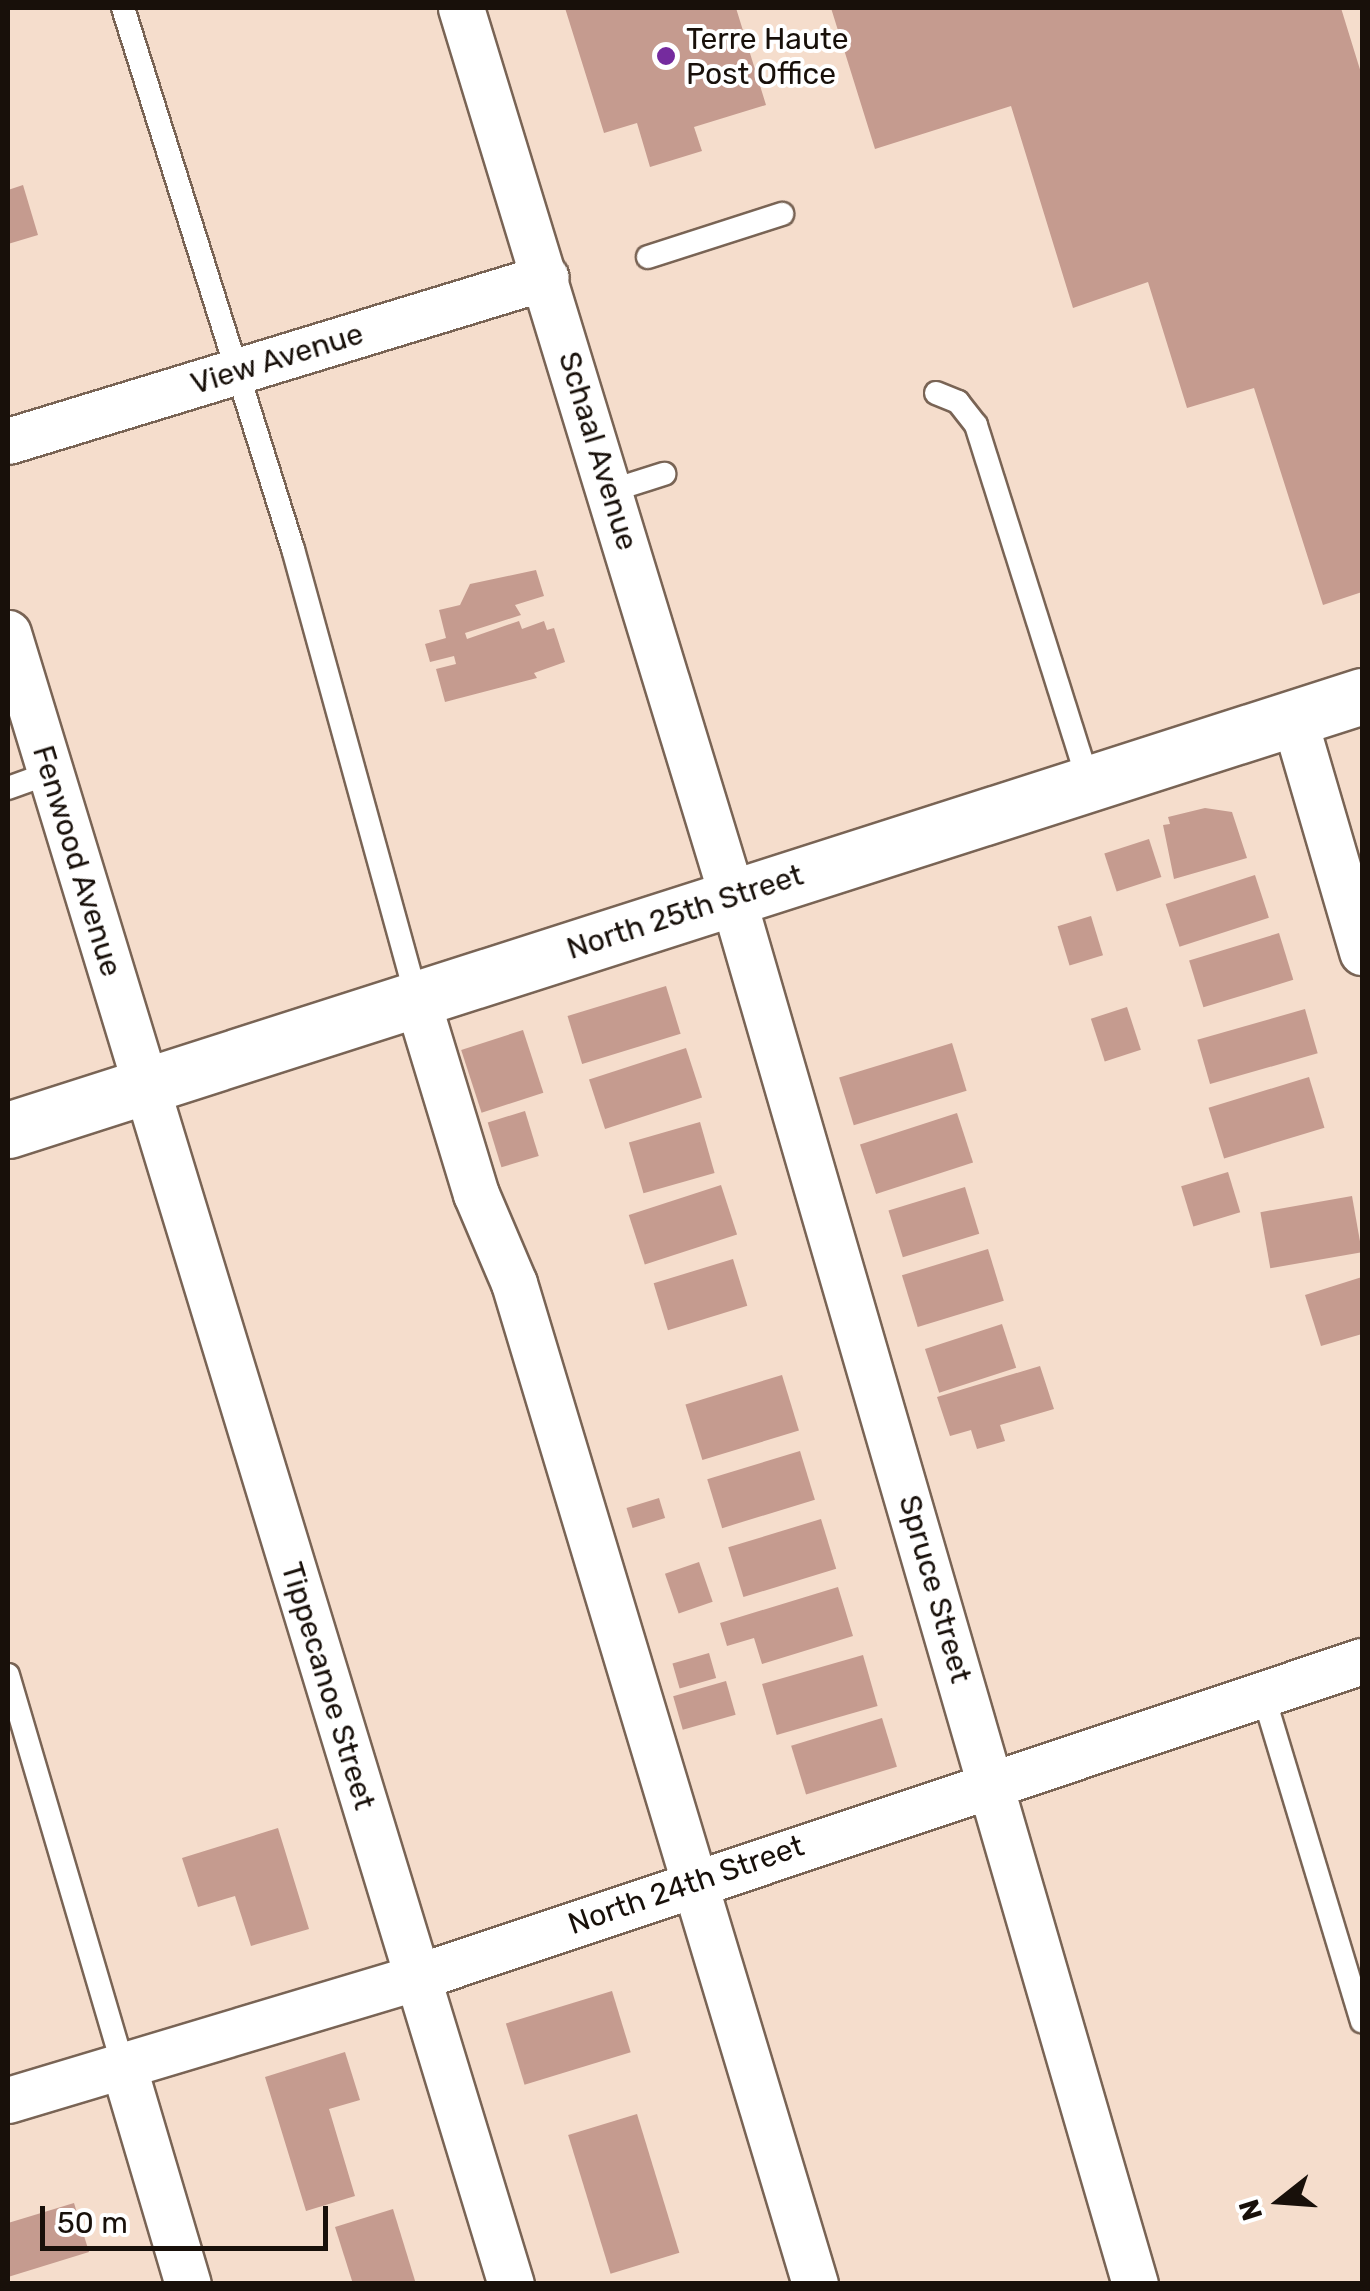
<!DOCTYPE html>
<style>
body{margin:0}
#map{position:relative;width:1370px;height:2291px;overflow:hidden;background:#f5ddcc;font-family:Rubik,sans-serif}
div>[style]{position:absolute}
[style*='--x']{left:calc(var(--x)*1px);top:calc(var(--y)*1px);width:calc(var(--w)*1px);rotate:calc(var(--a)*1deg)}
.building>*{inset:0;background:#c59b8f;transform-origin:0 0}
.roads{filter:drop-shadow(2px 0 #796455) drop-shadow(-2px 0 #796455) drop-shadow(0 2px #796455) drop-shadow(0 -2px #796455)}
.lane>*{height:22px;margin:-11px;padding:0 11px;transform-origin:11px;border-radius:11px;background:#fff}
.street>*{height:45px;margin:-22.5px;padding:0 22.5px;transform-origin:22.5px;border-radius:22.5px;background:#fff}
.secondary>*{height:55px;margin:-27.5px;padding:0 27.5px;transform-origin:27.5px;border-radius:27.5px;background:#fff}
.dots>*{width:28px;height:28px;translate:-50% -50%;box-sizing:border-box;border:5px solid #fff;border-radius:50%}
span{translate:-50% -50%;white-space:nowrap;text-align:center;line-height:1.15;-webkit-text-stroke:8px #fff;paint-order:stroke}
.poi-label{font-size:30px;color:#18100a}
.left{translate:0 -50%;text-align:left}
.street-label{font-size:30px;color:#18100a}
.frame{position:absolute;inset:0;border:10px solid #18100a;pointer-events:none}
.north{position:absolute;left:1230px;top:2151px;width:100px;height:100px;-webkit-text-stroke:8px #fff;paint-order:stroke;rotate:253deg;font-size:28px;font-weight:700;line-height:40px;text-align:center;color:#18100a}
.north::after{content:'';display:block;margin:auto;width:35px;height:45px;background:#18100a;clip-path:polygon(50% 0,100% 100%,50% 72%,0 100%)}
.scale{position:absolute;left:40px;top:2206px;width:288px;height:45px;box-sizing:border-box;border:5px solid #18100a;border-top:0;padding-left:12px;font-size:30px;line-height:35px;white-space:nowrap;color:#18100a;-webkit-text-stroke:8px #fff;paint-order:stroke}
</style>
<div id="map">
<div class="building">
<i style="clip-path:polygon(565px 8px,736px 8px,766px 105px,694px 127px,702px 151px,650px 167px,637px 123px,604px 133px)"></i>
<i style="clip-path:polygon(831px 8px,1341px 8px,1362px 76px,1362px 592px,1323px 605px,1254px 388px,1187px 408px,1148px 282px,1073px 308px,1011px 106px,875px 149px)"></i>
<i style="clip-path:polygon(23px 185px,38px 235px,8px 244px,8px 190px)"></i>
<i style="clip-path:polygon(536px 570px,544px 596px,515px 605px,521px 615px,465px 633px,467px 639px,519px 621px,522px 629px,544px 621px,547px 630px,554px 628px,565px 662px,534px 673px,537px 678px,445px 702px,436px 669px,456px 664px,454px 656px,430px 662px,425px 644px,446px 638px,439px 610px,460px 605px,470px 584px)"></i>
<i style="clip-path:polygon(1205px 808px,1232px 812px,1247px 858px,1174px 879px,1163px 825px,1170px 824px,1168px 817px)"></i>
<i style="left:1149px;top:839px;width:40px;height:47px;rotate:72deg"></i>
<i style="left:1255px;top:875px;width:45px;height:94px;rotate:72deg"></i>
<i style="left:1091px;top:916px;width:41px;height:35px;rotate:73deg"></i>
<i style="left:1279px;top:933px;width:49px;height:94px;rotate:73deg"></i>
<i style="left:666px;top:986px;width:50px;height:103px;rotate:73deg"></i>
<i style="left:1127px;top:1007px;width:45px;height:38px;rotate:72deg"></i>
<i style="left:1305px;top:1009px;width:46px;height:112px;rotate:74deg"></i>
<i style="left:523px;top:1030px;width:66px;height:65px;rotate:72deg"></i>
<i style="left:952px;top:1043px;width:50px;height:118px;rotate:73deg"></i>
<i style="left:686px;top:1048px;width:52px;height:102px;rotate:72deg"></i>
<i style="left:1309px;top:1077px;width:53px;height:105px;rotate:73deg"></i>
<i style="left:525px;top:1111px;width:47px;height:39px;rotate:73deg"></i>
<i style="left:957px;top:1113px;width:52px;height:102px;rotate:72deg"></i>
<i style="left:700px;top:1122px;width:53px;height:74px;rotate:74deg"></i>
<i style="left:1228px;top:1172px;width:42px;height:49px;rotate:73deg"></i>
<i style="left:721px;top:1185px;width:52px;height:97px;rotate:72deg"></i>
<i style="left:965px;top:1187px;width:49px;height:80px;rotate:73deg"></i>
<i style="left:1352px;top:1196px;width:57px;height:93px;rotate:80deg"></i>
<i style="left:988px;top:1249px;width:54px;height:90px;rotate:73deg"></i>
<i style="left:733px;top:1259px;width:49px;height:83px;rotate:73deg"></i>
<i style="clip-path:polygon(1362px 1277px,1362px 1334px,1321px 1346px,1305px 1295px)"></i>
<i style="left:1002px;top:1324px;width:46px;height:81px;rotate:72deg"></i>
<i style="clip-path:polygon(1040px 1366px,1054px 1409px,1000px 1425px,1005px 1441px,977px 1449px,971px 1430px,950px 1436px,937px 1397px)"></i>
<i style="left:782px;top:1375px;width:58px;height:101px;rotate:73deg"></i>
<i style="left:800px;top:1451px;width:51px;height:97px;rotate:73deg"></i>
<i style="left:659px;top:1498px;width:21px;height:34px;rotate:73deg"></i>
<i style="left:821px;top:1519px;width:52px;height:97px;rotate:73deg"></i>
<i style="left:699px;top:1562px;width:42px;height:36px;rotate:71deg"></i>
<i style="clip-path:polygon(838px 1587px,853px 1636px,762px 1664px,754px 1638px,727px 1646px,720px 1623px)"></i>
<i style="left:709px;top:1653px;width:26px;height:38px;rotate:74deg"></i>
<i style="left:863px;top:1655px;width:53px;height:105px;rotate:74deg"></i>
<i style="left:726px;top:1681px;width:35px;height:55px;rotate:74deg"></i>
<i style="left:882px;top:1718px;width:51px;height:95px;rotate:73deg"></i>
<i style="clip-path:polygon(278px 1828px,309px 1929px,251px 1946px,235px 1896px,198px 1907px,182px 1858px)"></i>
<i style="left:612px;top:1991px;width:64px;height:111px;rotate:73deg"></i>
<i style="clip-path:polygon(345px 2052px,360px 2100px,329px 2109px,355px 2196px,306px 2211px,265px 2077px)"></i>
<i style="left:637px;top:2114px;width:145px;height:72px;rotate:73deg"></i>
<i style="clip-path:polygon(74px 2203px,89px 2252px,8px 2277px,8px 2223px)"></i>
<i style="clip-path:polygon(393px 2209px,416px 2284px,353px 2284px,335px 2227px)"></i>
</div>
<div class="roads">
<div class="lane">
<i style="--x:123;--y:8;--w:567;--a:72.56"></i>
<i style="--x:293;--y:549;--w:468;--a:74.6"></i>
<i style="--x:648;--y:257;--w:141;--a:-17.8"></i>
<i style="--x:936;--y:393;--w:24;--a:22"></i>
<i style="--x:958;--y:402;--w:29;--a:52"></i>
<i style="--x:976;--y:425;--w:373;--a:72.5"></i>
<i style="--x:610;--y:491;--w:57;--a:-17.5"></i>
<i style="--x:8;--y:788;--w:45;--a:-19.7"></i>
<i style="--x:8;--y:1675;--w:407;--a:73.6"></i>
<i style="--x:1263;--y:1694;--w:342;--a:73.2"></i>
</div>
<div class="street">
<i style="--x:461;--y:8;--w:928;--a:73.03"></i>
<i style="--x:732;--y:896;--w:1445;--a:73.81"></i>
<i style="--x:8;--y:441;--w:562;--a:-16.95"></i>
<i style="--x:8;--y:633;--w:1726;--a:73.06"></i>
<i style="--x:1294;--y:719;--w:243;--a:73.7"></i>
<i style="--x:417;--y:1000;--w:203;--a:73.1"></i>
<i style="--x:476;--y:1194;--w:97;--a:66.9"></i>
<i style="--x:514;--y:1283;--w:1045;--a:73.26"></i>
<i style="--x:123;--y:2065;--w:228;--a:73.5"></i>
<i style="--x:8;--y:2100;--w:427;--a:-16.7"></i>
<i style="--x:417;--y:1977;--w:996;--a:-18.49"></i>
</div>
<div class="secondary">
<i style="--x:8;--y:1130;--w:1422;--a:-17.77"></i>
</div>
</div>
<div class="dots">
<i style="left:666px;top:56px;background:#752b9e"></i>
</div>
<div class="poi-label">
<span class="left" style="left:686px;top:56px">Terre Haute<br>Post Office</span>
</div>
<div class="street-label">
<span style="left:277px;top:359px;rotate:-17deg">View Avenue</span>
<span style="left:598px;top:451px;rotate:73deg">Schaal Avenue</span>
<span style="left:77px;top:861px;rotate:73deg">Fenwood Avenue</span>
<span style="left:685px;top:912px;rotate:-18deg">North 25th Street</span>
<span style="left:935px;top:1589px;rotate:74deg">Spruce Street</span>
<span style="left:328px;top:1686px;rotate:73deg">Tippecanoe Street</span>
<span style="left:686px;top:1885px;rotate:-19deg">North 24th Street</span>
</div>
<div class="frame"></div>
<div class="north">N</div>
<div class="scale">50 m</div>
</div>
